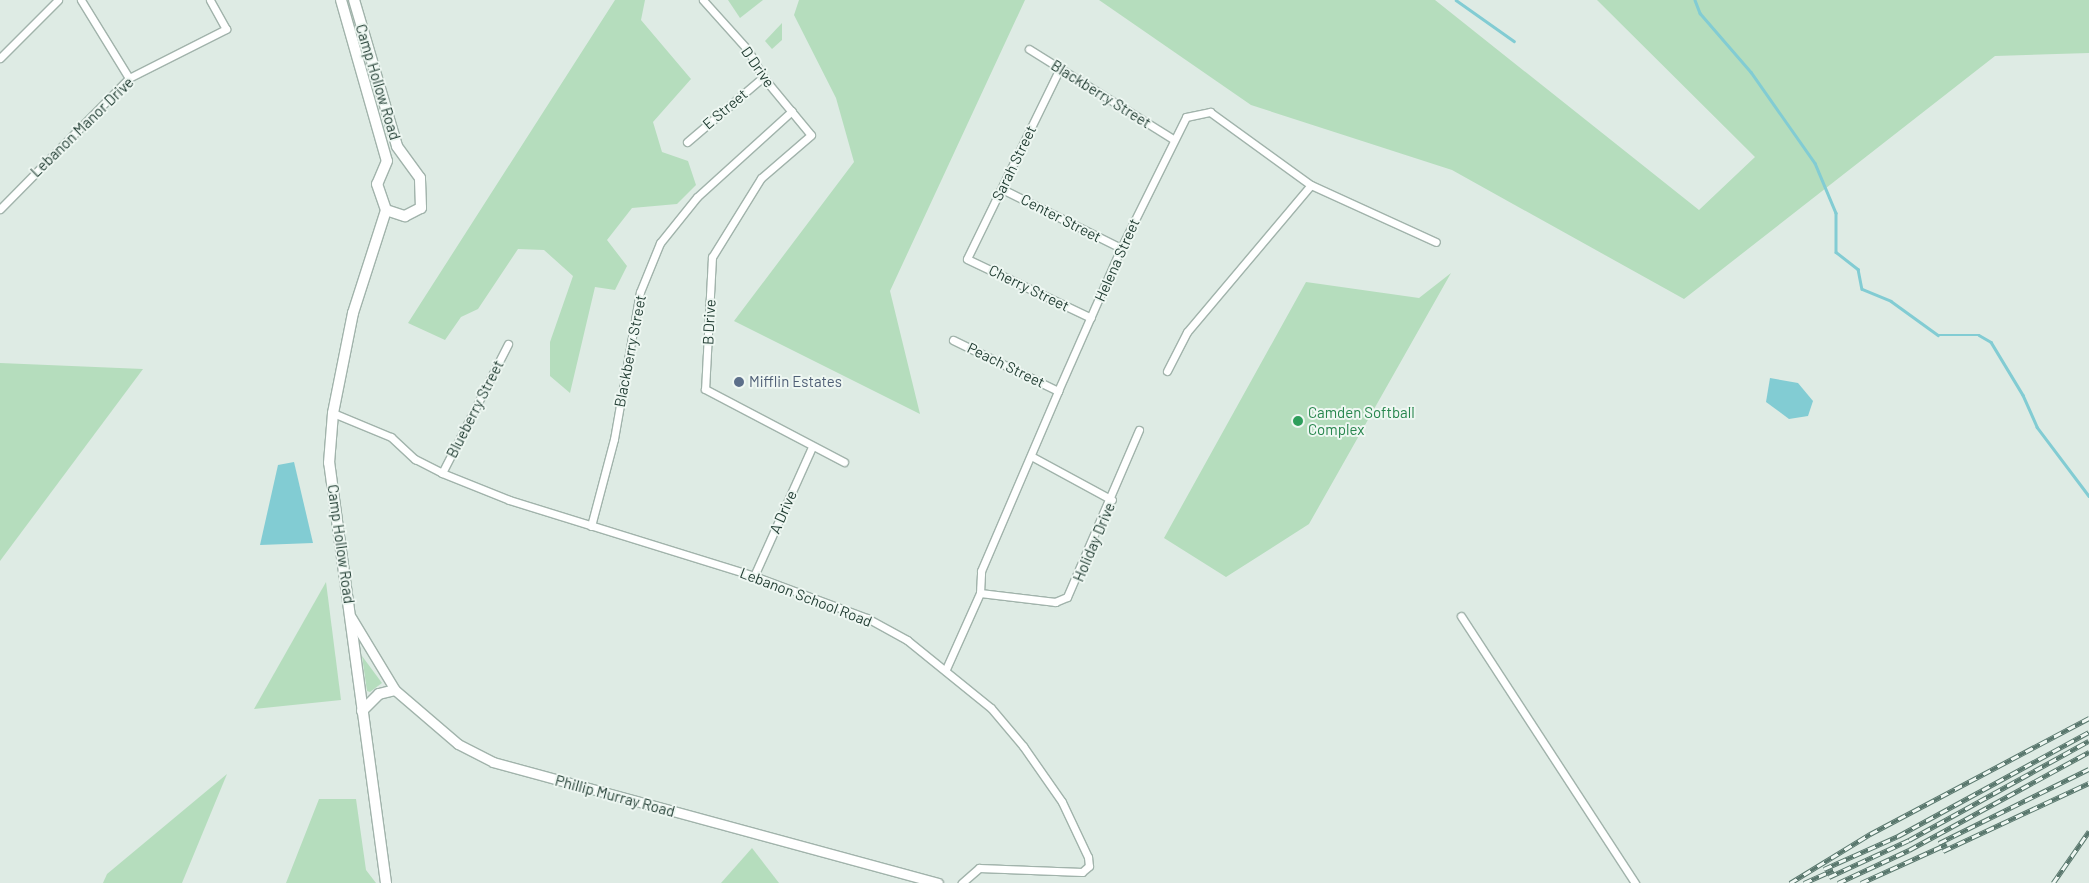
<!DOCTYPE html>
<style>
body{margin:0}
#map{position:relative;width:2089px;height:883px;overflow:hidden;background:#deebe4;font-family:Barlow,sans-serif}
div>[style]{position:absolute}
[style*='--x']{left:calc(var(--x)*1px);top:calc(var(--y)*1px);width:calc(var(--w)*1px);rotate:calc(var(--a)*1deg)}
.green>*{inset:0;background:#b5ddbd}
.water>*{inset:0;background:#82ccd3}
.stream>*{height:2.5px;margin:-1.25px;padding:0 1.25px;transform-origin:1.25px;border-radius:1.25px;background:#82ccd3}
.roads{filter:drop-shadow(1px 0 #a1b3ab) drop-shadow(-1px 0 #a1b3ab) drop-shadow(0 1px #a1b3ab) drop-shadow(0 -1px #a1b3ab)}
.minor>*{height:7px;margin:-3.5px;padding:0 3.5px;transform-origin:3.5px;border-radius:3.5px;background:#fff}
.tertiary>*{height:9px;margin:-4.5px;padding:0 4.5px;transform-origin:4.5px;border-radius:4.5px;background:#fff}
.secondary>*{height:10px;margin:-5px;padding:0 5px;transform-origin:5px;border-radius:5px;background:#fff}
.rail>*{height:4.5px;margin-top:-2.25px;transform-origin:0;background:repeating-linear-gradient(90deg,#eef7f2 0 8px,#59776d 0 16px);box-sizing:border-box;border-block:1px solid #59776d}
.dots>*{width:14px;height:14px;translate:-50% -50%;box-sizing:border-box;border:2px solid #eef7f2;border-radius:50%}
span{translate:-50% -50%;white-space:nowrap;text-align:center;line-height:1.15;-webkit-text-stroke:4px #eef7f2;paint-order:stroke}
.street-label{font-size:15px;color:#1f3b31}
.service-label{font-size:15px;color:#4e5e75}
.left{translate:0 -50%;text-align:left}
.leisure-label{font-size:15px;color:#27864d}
</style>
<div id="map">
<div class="green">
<i style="clip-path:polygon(615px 0,645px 0,641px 20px,691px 79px,653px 122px,662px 152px,688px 161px,696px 185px,677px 204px,632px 208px,607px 240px,627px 266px,615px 290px,595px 287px,570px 393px,550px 376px,550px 342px,573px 276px,544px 250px,518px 249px,478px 309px,461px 317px,445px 340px,408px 323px)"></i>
<i style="clip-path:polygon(728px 0,763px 0,740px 18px)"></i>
<i style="clip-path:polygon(799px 0,1025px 0,890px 291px,920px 414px,734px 321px,854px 162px,836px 98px,794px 15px)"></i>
<i style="clip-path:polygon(1099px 0,1435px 0,1699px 210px,1755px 157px,1597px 0,2089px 0,2089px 53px,1995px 56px,1684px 299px,1452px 170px,1251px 105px)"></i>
<i style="clip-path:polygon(782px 23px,782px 40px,772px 49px,765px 41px)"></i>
<i style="clip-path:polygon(1451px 273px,1309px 524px,1226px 577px,1164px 538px,1306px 282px,1419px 298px)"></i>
<i style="clip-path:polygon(0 363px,143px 369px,0 561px)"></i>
<i style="clip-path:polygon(326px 582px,341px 700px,254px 709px)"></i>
<i style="clip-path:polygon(362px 656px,382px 683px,370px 692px,367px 691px)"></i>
<i style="clip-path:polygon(227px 774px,182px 883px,103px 883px,107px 874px)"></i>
<i style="clip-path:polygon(319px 799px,356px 799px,366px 870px,376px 883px,286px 883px)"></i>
<i style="clip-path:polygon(752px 848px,779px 883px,721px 883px)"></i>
</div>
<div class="water">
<i style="clip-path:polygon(1770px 378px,1798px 383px,1813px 401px,1808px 416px,1789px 419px,1766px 402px)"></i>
<i style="clip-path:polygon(294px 462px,313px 543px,260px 545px,278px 465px)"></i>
</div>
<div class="stream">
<i style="--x:1456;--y:0;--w:71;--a:35.3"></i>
<i style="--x:1695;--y:0;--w:14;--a:69"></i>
<i style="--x:1700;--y:13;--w:78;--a:49.2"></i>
<i style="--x:1751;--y:72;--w:111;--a:54.9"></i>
<i style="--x:1815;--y:163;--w:54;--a:67.2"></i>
<i style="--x:1836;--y:213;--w:39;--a:90"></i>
<i style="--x:1836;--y:252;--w:28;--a:38"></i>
<i style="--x:1858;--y:269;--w:20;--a:79"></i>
<i style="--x:1862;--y:289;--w:31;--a:22"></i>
<i style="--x:1891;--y:301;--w:58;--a:35.9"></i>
<i style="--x:1938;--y:335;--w:41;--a:0"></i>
<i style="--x:1979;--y:335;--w:14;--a:30"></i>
<i style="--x:1991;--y:342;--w:62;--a:58.9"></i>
<i style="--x:2023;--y:395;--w:35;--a:66"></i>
<i style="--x:2037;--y:427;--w:86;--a:53"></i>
</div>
<div class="roads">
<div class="minor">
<i style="--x:81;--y:0;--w:92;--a:58.4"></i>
<i style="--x:703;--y:0;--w:67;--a:48"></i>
<i style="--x:748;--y:50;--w:31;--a:61"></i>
<i style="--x:763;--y:77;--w:75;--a:50.4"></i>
<i style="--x:811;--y:135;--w:66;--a:139.3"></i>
<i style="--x:761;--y:178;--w:93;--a:121.8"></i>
<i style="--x:712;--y:257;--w:132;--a:93"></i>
<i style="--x:705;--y:389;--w:157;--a:27.7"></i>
<i style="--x:1029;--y:49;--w:170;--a:32"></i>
<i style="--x:0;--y:58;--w:82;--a:-45"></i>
<i style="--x:1060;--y:68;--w:212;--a:116"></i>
<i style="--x:967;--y:259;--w:137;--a:25.4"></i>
<i style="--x:687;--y:142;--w:100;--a:-40.5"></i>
<i style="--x:1002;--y:189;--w:133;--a:26.4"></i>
<i style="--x:0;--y:209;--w:184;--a:-45.4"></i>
<i style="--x:129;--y:78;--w:109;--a:-26.8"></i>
<i style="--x:226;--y:29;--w:33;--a:-119"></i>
<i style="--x:953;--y:340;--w:117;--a:25.9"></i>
<i style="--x:1167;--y:371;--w:44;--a:-62.9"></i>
<i style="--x:1187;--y:332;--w:192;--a:-49.9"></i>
<i style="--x:333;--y:413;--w:63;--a:22.5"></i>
<i style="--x:391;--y:437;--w:33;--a:43"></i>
<i style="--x:415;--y:459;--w:30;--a:27"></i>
<i style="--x:442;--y:473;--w:72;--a:21.9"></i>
<i style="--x:509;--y:500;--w:257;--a:17.2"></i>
<i style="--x:754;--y:576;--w:121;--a:20.4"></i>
<i style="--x:867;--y:618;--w:46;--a:28.8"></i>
<i style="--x:907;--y:640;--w:108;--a:39"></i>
<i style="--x:991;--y:708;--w:50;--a:49.9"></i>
<i style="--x:1023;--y:746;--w:68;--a:55.1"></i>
<i style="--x:1062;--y:802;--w:61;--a:64.7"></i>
<i style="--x:1088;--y:857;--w:9;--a:84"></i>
<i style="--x:1089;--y:866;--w:9;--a:139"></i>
<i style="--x:1082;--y:872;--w:103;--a:-177.8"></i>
<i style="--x:979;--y:868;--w:23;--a:139"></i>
<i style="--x:1031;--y:456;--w:92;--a:28.5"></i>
<i style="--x:442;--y:473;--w:145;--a:-62.9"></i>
<i style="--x:591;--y:526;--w:90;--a:-75.2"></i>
<i style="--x:614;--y:439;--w:149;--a:-80"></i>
<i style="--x:640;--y:292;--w:53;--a:-67.8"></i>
<i style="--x:660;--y:243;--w:59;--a:-51.2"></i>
<i style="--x:697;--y:197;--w:128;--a:-42.2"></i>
<i style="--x:754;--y:576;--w:141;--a:-65.8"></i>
<i style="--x:980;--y:593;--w:76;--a:6.8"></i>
<i style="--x:1055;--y:602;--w:13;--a:-23"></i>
<i style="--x:1067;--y:597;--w:182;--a:-66.7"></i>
<i style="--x:1461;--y:616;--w:319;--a:56.9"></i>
<i style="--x:946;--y:669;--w:83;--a:-65.9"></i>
<i style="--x:980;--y:593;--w:22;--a:-87"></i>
<i style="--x:981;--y:571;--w:196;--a:-66.8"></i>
<i style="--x:1058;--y:391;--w:156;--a:-66.2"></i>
<i style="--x:1121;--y:248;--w:146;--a:-63.6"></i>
<i style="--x:1186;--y:117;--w:25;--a:-12"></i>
<i style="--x:1210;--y:112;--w:125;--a:35.9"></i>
<i style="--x:1311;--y:185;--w:137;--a:24.5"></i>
</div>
<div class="tertiary">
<i style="--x:351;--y:617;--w:85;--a:58.9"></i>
<i style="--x:395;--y:690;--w:83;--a:40.6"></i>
<i style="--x:458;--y:744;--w:39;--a:27"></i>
<i style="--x:493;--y:762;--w:461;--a:15.2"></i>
</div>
<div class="secondary">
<i style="--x:341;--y:0;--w:167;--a:74.1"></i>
<i style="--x:387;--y:161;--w:25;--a:113"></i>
<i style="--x:377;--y:184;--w:28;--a:71"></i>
<i style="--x:386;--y:210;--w:20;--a:18"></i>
<i style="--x:405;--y:216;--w:18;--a:-27"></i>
<i style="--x:421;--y:208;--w:30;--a:-92"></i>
<i style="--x:420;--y:178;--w:39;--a:-126"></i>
<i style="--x:397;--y:146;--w:152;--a:-106.4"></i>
<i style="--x:362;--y:711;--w:24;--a:-45"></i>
<i style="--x:379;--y:694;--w:16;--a:-14"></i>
<i style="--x:386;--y:883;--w:424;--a:-97.7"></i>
<i style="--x:329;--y:463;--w:50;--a:-85.4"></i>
<i style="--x:333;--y:413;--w:102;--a:-78.7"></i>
<i style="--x:353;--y:313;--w:108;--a:-72.2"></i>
</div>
</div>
<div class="rail">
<i style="--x:1939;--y:843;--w:167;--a:-26.3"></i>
<i style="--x:1943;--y:851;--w:161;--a:-25"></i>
<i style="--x:1824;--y:869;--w:81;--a:-24"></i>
<i style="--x:1898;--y:836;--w:217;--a:-28.6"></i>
<i style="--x:1829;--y:877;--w:88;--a:-24.8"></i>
<i style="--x:1909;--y:840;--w:205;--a:-28.9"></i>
<i style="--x:1790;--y:883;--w:94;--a:-31.5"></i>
<i style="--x:1870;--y:834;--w:248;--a:-27.9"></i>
<i style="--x:1804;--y:883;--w:32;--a:-24"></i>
<i style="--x:1838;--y:883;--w:78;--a:-24.9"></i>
<i style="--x:1909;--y:850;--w:205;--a:-28.6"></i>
<i style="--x:1861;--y:883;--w:94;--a:-24.4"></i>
<i style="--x:2053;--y:883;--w:63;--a:-55.3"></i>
</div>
<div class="dots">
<i style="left:739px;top:382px;background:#5c6f8a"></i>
<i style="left:1298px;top:421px;background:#2e9e5b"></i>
</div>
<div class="street-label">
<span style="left:758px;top:67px;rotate:55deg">D Drive</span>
<span style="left:378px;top:82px;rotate:73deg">Camp Hollow Road</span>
<span style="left:1101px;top:94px;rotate:32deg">Blackberry Street</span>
<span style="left:725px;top:109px;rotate:-40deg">E Street</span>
<span style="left:82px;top:127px;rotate:-44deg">Lebanon Manor Drive</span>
<span style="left:1014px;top:163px;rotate:-64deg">Sarah Street</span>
<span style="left:1061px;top:218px;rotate:27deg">Center Street</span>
<span style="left:1117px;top:260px;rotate:-66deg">Helena Street</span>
<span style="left:1029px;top:288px;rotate:26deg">Cherry Street</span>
<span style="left:709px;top:322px;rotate:-87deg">B Drive</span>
<span style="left:630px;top:351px;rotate:-79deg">Blackberry Street</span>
<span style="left:1006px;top:365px;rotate:26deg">Peach Street</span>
<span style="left:475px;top:409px;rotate:-63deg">Blueberry Street</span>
<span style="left:783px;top:512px;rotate:-66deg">A Drive</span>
<span style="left:1094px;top:542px;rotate:-67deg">Holiday Drive</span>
<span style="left:341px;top:544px;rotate:82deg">Camp Hollow Road</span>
<span style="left:806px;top:597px;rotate:21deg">Lebanon School Road</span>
<span style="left:615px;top:796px;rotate:15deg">Phillip Murray Road</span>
</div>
<div class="service-label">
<span class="left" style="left:749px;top:382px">Mifflin Estates</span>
</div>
<div class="leisure-label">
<span class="left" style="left:1308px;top:421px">Camden Softball<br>Complex</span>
</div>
</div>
